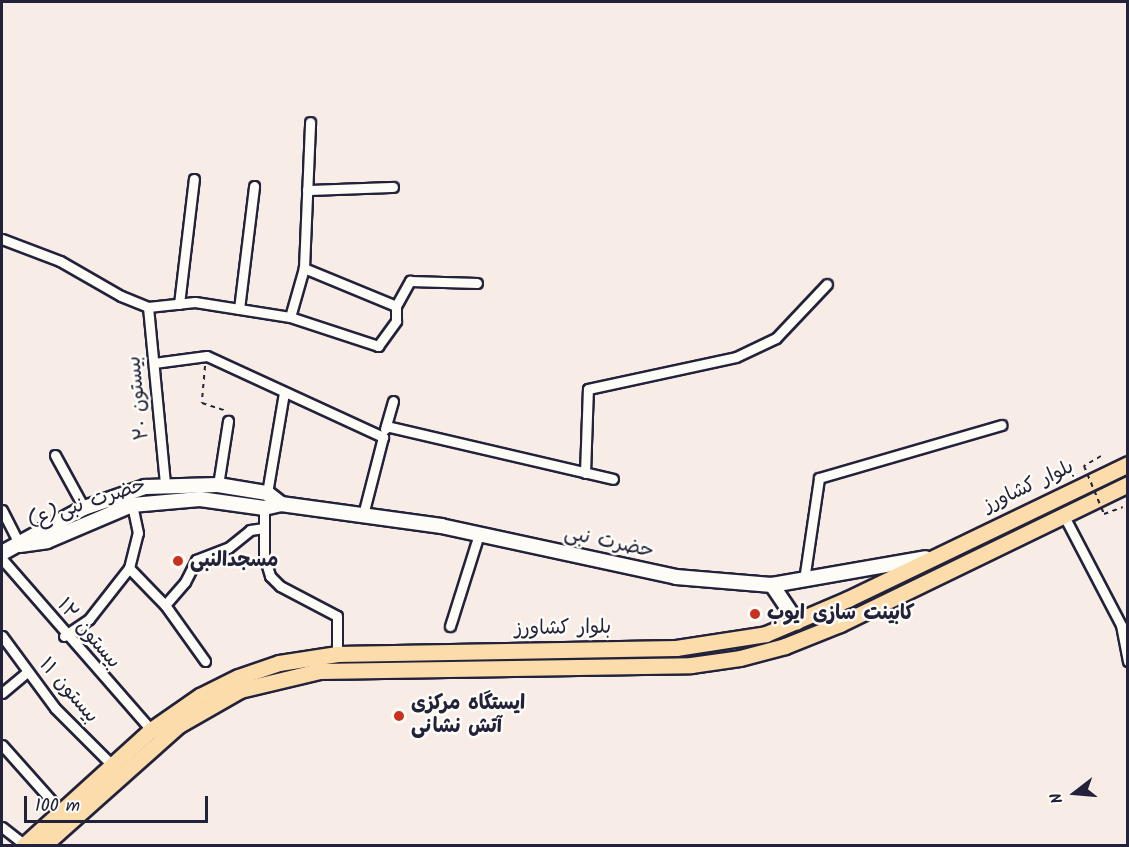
<!DOCTYPE html>
<meta charset="utf-8">
<style>
body{margin:0}
#map{position:relative;width:1129px;height:847px;overflow:hidden;background:#f8ece7;font-family:Kalam,"Playpen Sans Arabic",sans-serif}
div>[style]{position:absolute}
[style*='--x']{left:calc(var(--x)*1px);top:calc(var(--y)*1px);width:calc(var(--w)*1px);rotate:calc(var(--a)*1deg)}
.path>*{height:2px;margin-top:-1px;transform-origin:0;background:repeating-linear-gradient(90deg,#22223b 0 4.5px,transparent 0 9px)}
.roads{filter:drop-shadow(2px 0 #22223b) drop-shadow(-2px 0 #22223b) drop-shadow(0 2px #22223b) drop-shadow(0 -2px #22223b)}
.street>*{height:9px;margin:-4.5px;padding:0 4.5px;transform-origin:4.5px;border-radius:4.5px;background:#fdfcf7}
.secondary>*{height:14px;margin:-7px;padding:0 7px;transform-origin:7px;border-radius:7px;background:#fdfcf7}
.primary>*{height:15px;margin:-7.5px;padding:0 7.5px;transform-origin:7.5px;border-radius:7.5px;background:#fddcac}
.path-bridge>*{height:2px;margin-top:-1px;transform-origin:0;background:repeating-linear-gradient(90deg,#22223b 0 4.5px,transparent 0 9px)}
.dots>*{width:16px;height:16px;translate:-50% -50%;box-sizing:border-box;border:3px solid #fdfcf7;border-radius:50%}
span{translate:-50% -50%;white-space:nowrap;text-align:center;line-height:1.15;-webkit-text-stroke:5px #fdfcf7;paint-order:stroke}
.street-label{font-size:20px;color:#22223b}
.poi-label{font-size:20px;color:#22223b;font-weight:700}
.left{translate:0 -50%;text-align:left}
.frame{position:absolute;inset:0;border:3px solid #22223b;pointer-events:none}
.north{position:absolute;left:1045px;top:763px;width:60px;height:60px;-webkit-text-stroke:4px #fdfcf7;paint-order:stroke;rotate:254deg;font-size:16px;font-weight:700;line-height:24px;text-align:center;color:#22223b}
.north::after{content:'';display:block;margin:auto;width:21px;height:27px;background:#22223b;clip-path:polygon(50% 0,100% 100%,50% 72%,0 100%)}
.scale{position:absolute;left:24px;top:796px;width:184px;height:27px;box-sizing:border-box;border:3px solid #22223b;border-top:0;padding-left:8px;font-size:18px;line-height:21px;white-space:nowrap;color:#22223b;-webkit-text-stroke:4px #fdfcf7;paint-order:stroke}
</style>
<div id="map">
<div class="path">
<i style="--x:205;--y:366;--w:37;--a:95"></i>
<i style="--x:202;--y:403;--w:23;--a:18"></i>
</div>
<div class="roads">
<div class="street">
<i style="--x:307;--y:190;--w:86;--a:-2"></i>
<i style="--x:2;--y:239;--w:62;--a:20.8"></i>
<i style="--x:60;--y:261;--w:70;--a:29.8"></i>
<i style="--x:121;--y:296;--w:29;--a:22"></i>
<i style="--x:148;--y:307;--w:47;--a:-6.1"></i>
<i style="--x:195;--y:302;--w:96;--a:9"></i>
<i style="--x:290;--y:317;--w:93;--a:18.2"></i>
<i style="--x:378;--y:346;--w:31;--a:-54"></i>
<i style="--x:396;--y:321;--w:15;--a:-90"></i>
<i style="--x:396;--y:306;--w:100;--a:-157.6"></i>
<i style="--x:304;--y:268;--w:51;--a:105.9"></i>
<i style="--x:304;--y:268;--w:146;--a:-87.6"></i>
<i style="--x:179;--y:304;--w:126;--a:-83.2"></i>
<i style="--x:396;--y:306;--w:29;--a:-61"></i>
<i style="--x:410;--y:281;--w:67;--a:1.7"></i>
<i style="--x:148;--y:307;--w:179;--a:84.5"></i>
<i style="--x:239;--y:309;--w:124;--a:-83"></i>
<i style="--x:154;--y:363;--w:53;--a:-7.5"></i>
<i style="--x:207;--y:356;--w:194;--a:24.7"></i>
<i style="--x:383;--y:437;--w:81;--a:104.4"></i>
<i style="--x:386;--y:426;--w:233;--a:13.1"></i>
<i style="--x:385;--y:429;--w:29;--a:-74"></i>
<i style="--x:55;--y:455;--w:60;--a:61.3"></i>
<i style="--x:585;--y:473;--w:84;--a:-88"></i>
<i style="--x:588;--y:389;--w:151;--a:-12.2"></i>
<i style="--x:736;--y:357;--w:44;--a:-25.4"></i>
<i style="--x:776;--y:338;--w:74;--a:-46.6"></i>
<i style="--x:218;--y:485;--w:65;--a:-81.1"></i>
<i style="--x:267;--y:493;--w:101;--a:-80.4"></i>
<i style="--x:264;--y:508;--w:48;--a:90"></i>
<i style="--x:264;--y:556;--w:21;--a:73"></i>
<i style="--x:270;--y:576;--w:14;--a:45"></i>
<i style="--x:280;--y:586;--w:64;--a:27.8"></i>
<i style="--x:337;--y:616;--w:38;--a:90"></i>
<i style="--x:2;--y:510;--w:39;--a:63"></i>
<i style="--x:1064;--y:516;--w:123;--a:62.4"></i>
<i style="--x:1121;--y:625;--w:37;--a:79"></i>
<i style="--x:2;--y:559;--w:227;--a:48.9"></i>
<i style="--x:129;--y:568;--w:52;--a:45.8"></i>
<i style="--x:804;--y:580;--w:103;--a:-81.6"></i>
<i style="--x:819;--y:478;--w:190;--a:-16.2"></i>
<i style="--x:450;--y:626;--w:96;--a:-72.5"></i>
<i style="--x:2;--y:636;--w:89;--a:53.6"></i>
<i style="--x:55;--y:708;--w:81;--a:45"></i>
<i style="--x:64;--y:636;--w:30;--a:-34"></i>
<i style="--x:89;--y:619;--w:65;--a:-51.9"></i>
<i style="--x:129;--y:568;--w:36;--a:-76"></i>
<i style="--x:138;--y:533;--w:29;--a:-102"></i>
<i style="--x:205;--y:661;--w:69;--a:-125.5"></i>
<i style="--x:165;--y:605;--w:30;--a:-49"></i>
<i style="--x:185;--y:582;--w:25;--a:-63"></i>
<i style="--x:196;--y:560;--w:34;--a:-21"></i>
<i style="--x:228;--y:548;--w:28;--a:-39"></i>
<i style="--x:250;--y:530;--w:14;--a:-8"></i>
<i style="--x:2;--y:693;--w:31;--a:-40"></i>
<i style="--x:2;--y:745;--w:87;--a:48.3"></i>
<i style="--x:2;--y:827;--w:28;--a:38"></i>
</div>
<div class="secondary">
<i style="--x:20;--y:545;--w:27;--a:-8"></i>
<i style="--x:47;--y:541;--w:92;--a:-23"></i>
<i style="--x:132;--y:505;--w:68;--a:-5"></i>
<i style="--x:200;--y:499;--w:65;--a:8"></i>
<i style="--x:264;--y:508;--w:17;--a:-13"></i>
<i style="--x:281;--y:504;--w:162;--a:7.8"></i>
<i style="--x:441;--y:526;--w:240;--a:12.2"></i>
<i style="--x:676;--y:577;--w:96;--a:4.8"></i>
<i style="--x:772;--y:585;--w:156;--a:-9.9"></i>
<i style="--x:2;--y:553;--w:94;--a:-28.8"></i>
<i style="--x:84;--y:508;--w:65;--a:-19"></i>
<i style="--x:145;--y:487;--w:73;--a:-1.6"></i>
<i style="--x:218;--y:485;--w:50;--a:9.3"></i>
<i style="--x:267;--y:493;--w:18;--a:38"></i>
<i style="--x:772;--y:585;--w:45;--a:56"></i>
</div>
<div class="primary">
<i style="--x:23;--y:846;--w:173;--a:-42.2"></i>
<i style="--x:151;--y:730;--w:60;--a:-34.8"></i>
<i style="--x:200;--y:696;--w:42;--a:-26.6"></i>
<i style="--x:238;--y:677;--w:43;--a:-18.9"></i>
<i style="--x:279;--y:663;--w:59;--a:-8.8"></i>
<i style="--x:337;--y:654;--w:339;--a:-1"></i>
<i style="--x:676;--y:648;--w:91;--a:-8.8"></i>
<i style="--x:766;--y:634;--w:89;--a:-23.1"></i>
<i style="--x:848;--y:599;--w:311;--a:-25.7"></i>
<i style="--x:43;--y:846;--w:182;--a:-41.7"></i>
<i style="--x:179;--y:725;--w:70;--a:-29.8"></i>
<i style="--x:240;--y:690;--w:81;--a:-13.5"></i>
<i style="--x:319;--y:671;--w:372;--a:-0.9"></i>
<i style="--x:691;--y:665;--w:49;--a:-8.1"></i>
<i style="--x:740;--y:658;--w:47;--a:-14.9"></i>
<i style="--x:785;--y:646;--w:59;--a:-21.8"></i>
<i style="--x:840;--y:624;--w:320;--a:-25.9"></i>
</div>
</div>
<div class="path-bridge">
<i style="--x:1101;--y:456;--w:20;--a:150"></i>
<i style="--x:1084;--y:466;--w:52;--a:67.4"></i>
<i style="--x:1104;--y:514;--w:20;--a:-20"></i>
</div>
<div class="dots">
<i style="left:178px;top:561px;background:#c8321e"></i>
<i style="left:755px;top:614px;background:#c8321e"></i>
<i style="left:399px;top:716px;background:#c8321e"></i>
</div>
<div class="street-label">
<span style="left:139px;top:398px;rotate:-96deg">بیستون ۲۰</span>
<span style="left:1029px;top:487px;rotate:-25deg">بلوار کشاورز</span>
<span style="left:87px;top:504px;rotate:-18deg">حضرت نبی(ع)</span>
<span style="left:609px;top:543px;rotate:12deg">حضرت نبی</span>
<span style="left:563px;top:629px;rotate:-1deg">بلوار کشاورز</span>
<span style="left:88px;top:634px;rotate:49deg">بیستون ۱۲</span>
<span style="left:68px;top:691px;rotate:49deg">بیستون ۱۱</span>
</div>
<div class="poi-label">
<span class="left" style="left:190px;top:561px">مسجدالنبی</span>
<span class="left" style="left:767px;top:614px">کابینت سازی ایوب</span>
<span class="left" style="left:411px;top:716px">ایستگاه مرکزی<br>آتش نشانی</span>
</div>
<div class="frame"></div>
<div class="north">N</div>
<div class="scale">100 m</div>
</div>
